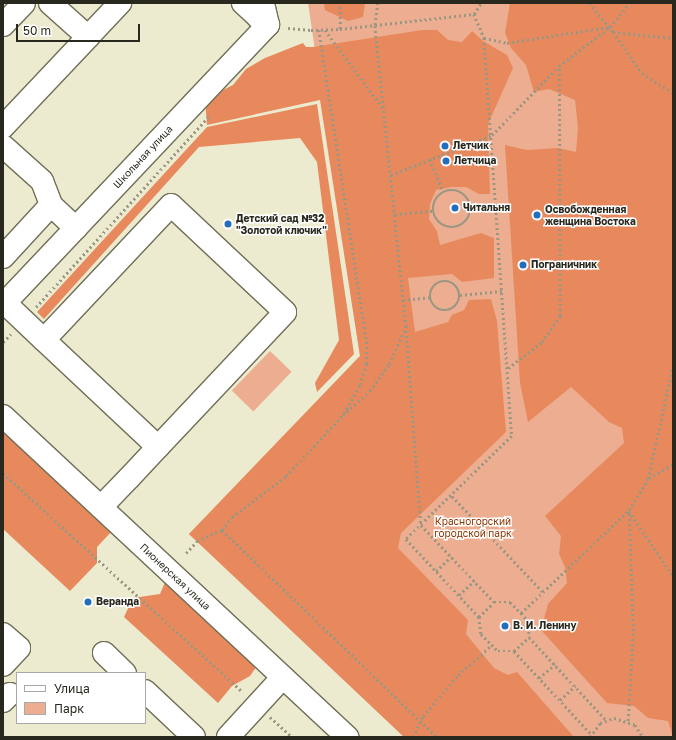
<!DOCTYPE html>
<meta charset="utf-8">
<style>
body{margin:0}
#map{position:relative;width:676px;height:740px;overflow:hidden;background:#eceacf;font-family:"Golos Text",sans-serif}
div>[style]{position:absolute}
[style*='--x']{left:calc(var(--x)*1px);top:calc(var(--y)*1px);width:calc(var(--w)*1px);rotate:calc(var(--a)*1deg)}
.green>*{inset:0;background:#edad90;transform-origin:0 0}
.forest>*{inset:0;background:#e7895d}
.path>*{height:2.5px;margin-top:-1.25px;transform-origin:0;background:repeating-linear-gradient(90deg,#999783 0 2px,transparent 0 5px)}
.path>.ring{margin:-1.25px;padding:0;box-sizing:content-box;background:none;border:2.5px solid #999783;border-radius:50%}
.roads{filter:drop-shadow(1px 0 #706f57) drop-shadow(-1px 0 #706f57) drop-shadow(0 1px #706f57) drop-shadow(0 -1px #706f57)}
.minor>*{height:22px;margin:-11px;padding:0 11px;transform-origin:11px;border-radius:11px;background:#fff}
.dots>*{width:11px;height:11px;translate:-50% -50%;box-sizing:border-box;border:2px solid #fff;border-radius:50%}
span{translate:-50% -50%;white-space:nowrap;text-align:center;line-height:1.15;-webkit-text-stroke:3px #fff;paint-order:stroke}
.poi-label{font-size:10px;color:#29281e;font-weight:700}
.left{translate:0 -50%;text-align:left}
.street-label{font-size:10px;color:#29281e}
.park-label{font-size:10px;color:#8a3600}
.frame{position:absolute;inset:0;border:4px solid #29281e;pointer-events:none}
.legend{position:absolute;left:16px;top:672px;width:130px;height:52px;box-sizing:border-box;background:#fff;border:1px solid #a9a9a5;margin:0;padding:5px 7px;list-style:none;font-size:12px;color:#29281e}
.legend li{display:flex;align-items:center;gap:8px;height:20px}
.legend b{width:20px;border:1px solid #a9a9a5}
.scale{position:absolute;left:16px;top:24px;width:124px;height:18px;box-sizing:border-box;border:2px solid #29281e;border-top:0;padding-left:5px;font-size:12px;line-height:14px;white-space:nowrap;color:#29281e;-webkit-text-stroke:3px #fff;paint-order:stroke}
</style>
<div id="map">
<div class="green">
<i style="clip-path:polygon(308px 3px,673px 3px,673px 737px,404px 737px,189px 534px,360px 356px)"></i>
<i style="left:270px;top:351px;width:30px;height:55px;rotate:44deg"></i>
</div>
<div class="forest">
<i style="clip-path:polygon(324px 3px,365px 3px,363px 17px,348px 21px,325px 10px)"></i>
<i style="clip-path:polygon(510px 3px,673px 3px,673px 737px,668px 721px,648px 718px,634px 706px,607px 703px,541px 630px,548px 604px,567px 583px,565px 567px,559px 554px,561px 536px,545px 516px,624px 443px,622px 428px,609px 422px,571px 387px,528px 422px,520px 383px,505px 145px,527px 150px,558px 148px,576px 152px,578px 128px,575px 100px,549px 89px,534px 92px,526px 65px,511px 48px,505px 33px)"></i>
<i style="clip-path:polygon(422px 30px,437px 30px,448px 40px,462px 42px,472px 31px,483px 41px,507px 55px,513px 68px,488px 124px,490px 194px,479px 194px,466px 187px,451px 187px,436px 190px,430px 204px,429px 219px,437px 231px,440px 245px,481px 233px,494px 238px,494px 278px,462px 282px,452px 274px,408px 278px,415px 332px,448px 322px,452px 315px,464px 310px,469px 300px,491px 299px,497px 321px,506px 432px,401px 533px,398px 548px,468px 620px,466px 634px,494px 668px,508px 675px,517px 672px,574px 737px,404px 737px,189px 534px,360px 356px,320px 100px,207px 125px,205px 99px,233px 85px,246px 69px,265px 58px,303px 43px,306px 47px,313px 47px)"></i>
<i style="clip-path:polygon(317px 104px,354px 354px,317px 392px,315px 383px,339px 340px,317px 162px,300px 138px,199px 147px,44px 319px,37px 312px,207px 127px)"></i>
<i style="clip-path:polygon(3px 431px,112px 531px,97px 547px,97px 563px,70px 591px,3px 529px)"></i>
<i style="clip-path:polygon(166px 580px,257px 666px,250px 676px,232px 686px,218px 703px,124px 617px,133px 598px,160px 594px)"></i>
</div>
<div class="path">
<i style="--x:378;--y:3;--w:23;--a:97"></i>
<i style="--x:375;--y:26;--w:302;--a:84.1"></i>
<i style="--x:406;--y:326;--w:200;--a:85.7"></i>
<i style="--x:421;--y:525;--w:106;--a:46.5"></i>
<i style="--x:494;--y:602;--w:16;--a:0"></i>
<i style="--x:510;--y:602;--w:16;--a:45"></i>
<i style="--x:521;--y:613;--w:12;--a:48"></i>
<i style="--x:529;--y:622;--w:15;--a:90"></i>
<i style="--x:529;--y:637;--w:113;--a:47.1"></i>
<i style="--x:589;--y:3;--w:38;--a:50"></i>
<i style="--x:613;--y:32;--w:60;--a:5.7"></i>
<i style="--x:474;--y:14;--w:13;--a:-58"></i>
<i style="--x:288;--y:28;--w:23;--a:5"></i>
<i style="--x:311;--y:30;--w:29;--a:-2"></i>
<i style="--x:340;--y:29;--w:135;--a:-6.4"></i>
<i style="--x:474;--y:14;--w:26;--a:67"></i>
<i style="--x:484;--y:38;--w:399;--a:86"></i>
<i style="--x:512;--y:436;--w:148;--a:135.8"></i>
<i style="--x:406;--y:539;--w:107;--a:46.9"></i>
<i style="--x:479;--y:617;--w:17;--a:83"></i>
<i style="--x:481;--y:634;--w:24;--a:45"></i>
<i style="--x:498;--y:651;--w:16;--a:0"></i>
<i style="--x:514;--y:651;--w:21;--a:-43"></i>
<i style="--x:340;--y:29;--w:26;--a:-90"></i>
<i style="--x:319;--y:30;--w:316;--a:81.3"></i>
<i style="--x:367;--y:342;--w:22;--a:90"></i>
<i style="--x:367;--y:364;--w:23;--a:108"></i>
<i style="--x:360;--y:386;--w:34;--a:120"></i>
<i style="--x:325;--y:30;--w:97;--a:53.4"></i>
<i style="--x:613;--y:32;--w:50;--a:54.7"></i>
<i style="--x:642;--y:73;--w:37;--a:33"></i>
<i style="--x:484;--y:38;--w:24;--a:12"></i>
<i style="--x:507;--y:43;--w:103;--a:-8.9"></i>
<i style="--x:430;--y:159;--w:35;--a:68"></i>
<i style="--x:391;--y:175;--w:109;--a:-21.6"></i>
<i style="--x:492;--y:135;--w:96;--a:-45.8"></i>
<i style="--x:559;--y:66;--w:64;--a:-37.4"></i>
<i style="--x:610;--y:27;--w:31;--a:-50"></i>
<i class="ring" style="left:433px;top:190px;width:35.5px;height:35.5px"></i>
<i style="--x:471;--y:207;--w:26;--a:-2"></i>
<i style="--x:395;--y:214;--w:38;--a:-5"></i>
<i class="ring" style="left:430px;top:281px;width:27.5px;height:27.5px"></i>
<i style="--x:460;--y:295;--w:42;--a:-5.4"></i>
<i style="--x:403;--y:300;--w:27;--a:-6"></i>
<i style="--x:36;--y:307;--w:258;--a:-47.8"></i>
<i style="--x:3;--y:342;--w:11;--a:-45"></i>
<i style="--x:508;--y:368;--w:43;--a:-37.4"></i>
<i style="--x:542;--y:342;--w:32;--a:-55"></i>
<i style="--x:560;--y:316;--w:250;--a:-90.2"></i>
<i style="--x:3;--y:473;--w:325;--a:42.4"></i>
<i style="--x:649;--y:478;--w:28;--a:-30"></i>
<i style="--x:452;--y:496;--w:132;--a:46.5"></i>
<i style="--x:629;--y:511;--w:78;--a:55.9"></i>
<i style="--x:222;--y:530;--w:298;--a:43.9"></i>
<i style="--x:186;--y:553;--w:16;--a:-47"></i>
<i style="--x:197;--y:541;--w:27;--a:-24"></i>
<i style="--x:222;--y:530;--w:16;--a:-52"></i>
<i style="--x:232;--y:517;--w:68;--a:-37.2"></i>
<i style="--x:286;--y:476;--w:83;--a:-46.9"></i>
<i style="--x:343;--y:415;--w:36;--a:-42"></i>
<i style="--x:370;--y:391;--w:33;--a:-55"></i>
<i style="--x:389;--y:364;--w:41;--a:-65.3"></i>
<i style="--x:436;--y:571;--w:21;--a:-43"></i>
<i style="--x:459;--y:595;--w:21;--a:-43"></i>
<i style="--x:521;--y:613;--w:149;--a:-43.6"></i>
<i style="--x:629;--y:510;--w:36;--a:-58"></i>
<i style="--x:648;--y:479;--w:117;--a:-77.6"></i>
<i style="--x:479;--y:617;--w:21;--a:-45"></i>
<i style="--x:514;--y:651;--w:113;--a:47.1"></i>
<i style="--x:539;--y:678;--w:21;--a:-41"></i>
<i style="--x:560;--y:700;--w:21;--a:-43"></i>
<i style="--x:270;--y:717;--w:30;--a:42"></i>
<i style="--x:628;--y:721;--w:90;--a:-86.8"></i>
<i style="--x:633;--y:631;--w:120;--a:-91.9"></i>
<i style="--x:413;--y:737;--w:23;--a:-65"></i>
<i style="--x:423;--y:716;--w:54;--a:-49.5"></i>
<i style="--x:458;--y:675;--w:45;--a:-41.4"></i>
<i style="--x:590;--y:737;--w:17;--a:-54"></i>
<i style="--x:600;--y:723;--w:15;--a:-20"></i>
<i style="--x:614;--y:718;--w:22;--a:18"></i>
<i style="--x:635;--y:725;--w:14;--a:56"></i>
</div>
<div class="roads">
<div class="minor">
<i style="--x:243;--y:3;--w:21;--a:43"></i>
<i style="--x:258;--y:17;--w:8;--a:14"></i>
<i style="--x:3;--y:25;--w:30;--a:-46"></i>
<i style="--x:88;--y:37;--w:47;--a:-46.7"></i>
<i style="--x:3;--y:127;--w:124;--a:-46.6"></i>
<i style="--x:88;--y:37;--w:51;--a:-138.2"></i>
<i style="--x:3;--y:146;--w:52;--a:41.9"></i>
<i style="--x:42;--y:181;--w:26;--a:69"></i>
<i style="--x:51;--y:205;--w:34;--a:43"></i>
<i style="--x:3;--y:257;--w:71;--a:-47.3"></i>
<i style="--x:5;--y:303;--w:54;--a:43.5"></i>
<i style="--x:3;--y:305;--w:386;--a:-46.6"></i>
<i style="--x:268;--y:25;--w:23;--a:-103"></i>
<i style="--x:3;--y:416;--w:471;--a:43"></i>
<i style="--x:101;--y:507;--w:40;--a:-46"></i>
<i style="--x:129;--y:478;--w:42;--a:-46.9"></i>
<i style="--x:158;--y:447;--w:185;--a:-46.7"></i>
<i style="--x:285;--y:312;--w:156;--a:-136.8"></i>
<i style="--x:171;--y:205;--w:185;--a:133.3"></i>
<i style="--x:44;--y:340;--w:156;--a:43.2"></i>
<i style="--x:3;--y:634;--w:21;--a:41"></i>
<i style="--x:19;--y:648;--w:23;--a:133"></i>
<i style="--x:104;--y:653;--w:29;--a:44"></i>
<i style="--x:145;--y:691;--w:67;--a:43.2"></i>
<i style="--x:3;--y:701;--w:10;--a:-45"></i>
<i style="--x:228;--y:737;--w:81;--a:-47.5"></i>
</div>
</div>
<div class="dots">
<i style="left:445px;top:146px;background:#246cbc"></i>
<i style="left:446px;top:161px;background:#246cbc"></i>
<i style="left:455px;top:208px;background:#246cbc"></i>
<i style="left:537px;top:215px;background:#246cbc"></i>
<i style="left:228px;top:224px;background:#246cbc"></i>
<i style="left:523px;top:265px;background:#246cbc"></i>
<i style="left:88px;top:602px;background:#246cbc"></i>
<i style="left:505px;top:626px;background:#246cbc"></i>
</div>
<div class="poi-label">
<span class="left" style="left:453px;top:146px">Летчик</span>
<span class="left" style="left:454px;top:161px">Летчица</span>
<span class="left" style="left:463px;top:208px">Читальня</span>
<span class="left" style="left:545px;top:215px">Освобожденная<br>женщина Востока</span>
<span class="left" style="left:236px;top:224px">Детский сад №32<br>"Золотой ключик"</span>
<span class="left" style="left:531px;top:265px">Пограничник</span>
<span class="left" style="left:96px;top:602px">Веранда</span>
<span class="left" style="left:513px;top:626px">В. И. Ленину</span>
</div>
<div class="street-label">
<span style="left:143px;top:157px;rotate:-47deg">Школьная улица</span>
<span style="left:175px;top:577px;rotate:43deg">Пионерская улица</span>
</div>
<div class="park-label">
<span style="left:473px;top:527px">Красногорский<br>городской парк</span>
</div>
<div class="frame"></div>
<ul class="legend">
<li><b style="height:5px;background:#fff"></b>Улица</li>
<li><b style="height:11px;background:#edad90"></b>Парк</li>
</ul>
<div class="scale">50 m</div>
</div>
